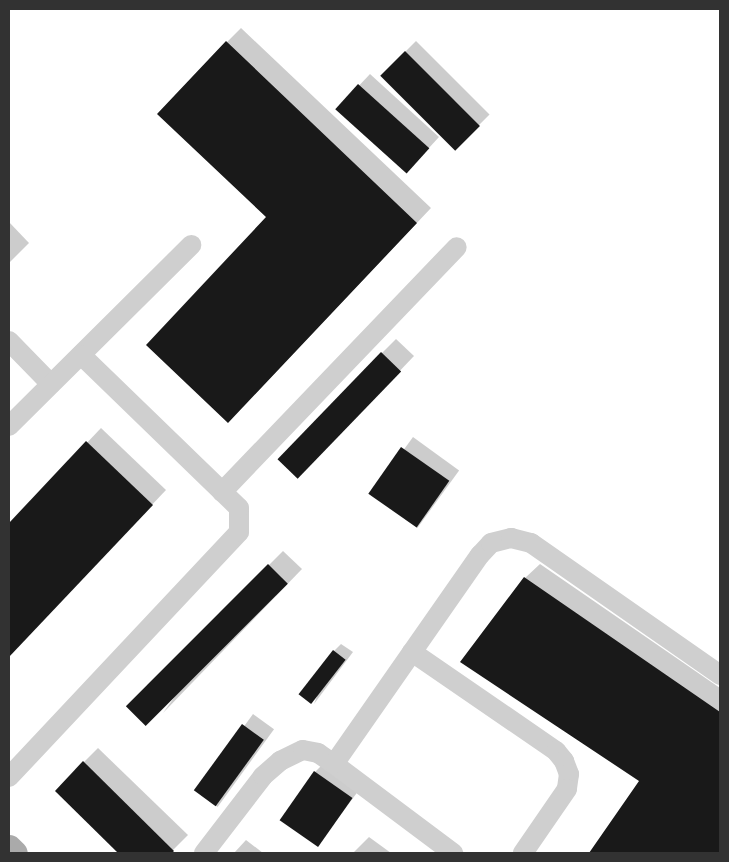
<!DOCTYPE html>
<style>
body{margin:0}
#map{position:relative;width:729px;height:862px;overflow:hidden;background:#fff;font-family:Figtree,sans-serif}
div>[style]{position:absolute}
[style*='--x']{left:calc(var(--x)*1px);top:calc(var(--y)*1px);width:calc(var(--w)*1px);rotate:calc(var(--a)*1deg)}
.shadow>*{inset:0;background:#0003;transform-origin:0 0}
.building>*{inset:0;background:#191919;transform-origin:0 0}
.minor>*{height:20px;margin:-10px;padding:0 10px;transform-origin:10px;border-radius:10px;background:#cfcfcf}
.major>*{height:25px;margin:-12.5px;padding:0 12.5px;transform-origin:12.5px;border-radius:12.5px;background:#aaa}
span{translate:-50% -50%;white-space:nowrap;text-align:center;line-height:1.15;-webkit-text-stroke:5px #fff;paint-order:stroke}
.frame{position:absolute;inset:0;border:10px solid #323232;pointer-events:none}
</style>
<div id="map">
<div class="shadow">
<i style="clip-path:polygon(241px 28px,431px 208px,243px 407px,268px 217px,227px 42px)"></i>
<i style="left:416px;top:41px;width:104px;height:49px;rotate:45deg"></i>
<i style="clip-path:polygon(370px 74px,439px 137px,417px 161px,337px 109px)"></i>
<i style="clip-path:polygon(9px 222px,29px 243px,9px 263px)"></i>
<i style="clip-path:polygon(396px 339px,414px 356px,312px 463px,382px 353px)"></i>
<i style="clip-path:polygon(101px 428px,166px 490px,9px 656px,9px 525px)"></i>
<i style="left:413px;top:437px;width:57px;height:71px;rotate:36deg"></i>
<i style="clip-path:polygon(283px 551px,302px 569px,163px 713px,269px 565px)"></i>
<i style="clip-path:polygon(540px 564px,720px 688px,720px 853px,591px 853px,641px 781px,525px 578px)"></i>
<i style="clip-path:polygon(341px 644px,353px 652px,314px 704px,334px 651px)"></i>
<i style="left:253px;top:714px;width:26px;height:96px;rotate:36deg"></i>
<i style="clip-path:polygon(98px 748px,188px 835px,170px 853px,120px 853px,56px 790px)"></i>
<i style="clip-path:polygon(326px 761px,362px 786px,318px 845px,315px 772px)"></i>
<i style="clip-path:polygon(369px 837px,391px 853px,353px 853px)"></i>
<i style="clip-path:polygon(246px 840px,263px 853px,234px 853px)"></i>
</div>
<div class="building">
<i style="clip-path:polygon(226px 41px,417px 223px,228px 423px,146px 345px,266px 217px,157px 114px)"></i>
<i style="left:405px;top:51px;width:106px;height:35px;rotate:45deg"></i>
<i style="left:358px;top:84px;width:96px;height:34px;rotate:42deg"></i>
<i style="left:381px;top:352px;width:28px;height:149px;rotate:44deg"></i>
<i style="clip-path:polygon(86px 441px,153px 505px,9px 657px,9px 523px)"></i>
<i style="left:401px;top:447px;width:59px;height:57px;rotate:35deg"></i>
<i style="left:268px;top:564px;width:28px;height:201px;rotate:45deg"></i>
<i style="clip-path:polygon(524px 577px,720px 712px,720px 853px,589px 853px,639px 781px,460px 662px)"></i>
<i style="left:333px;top:650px;width:16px;height:56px;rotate:38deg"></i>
<i style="left:242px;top:724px;width:27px;height:82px;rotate:36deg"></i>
<i style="clip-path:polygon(83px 761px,174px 851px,172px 853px,118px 853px,55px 791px)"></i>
<i style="left:314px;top:771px;width:47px;height:60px;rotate:35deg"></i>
</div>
<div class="minor">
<i style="--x:9;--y:341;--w:60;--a:45.7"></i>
<i style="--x:9;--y:426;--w:257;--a:-44.8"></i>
<i style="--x:222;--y:492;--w:339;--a:-46.2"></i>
<i style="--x:412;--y:652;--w:175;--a:34.5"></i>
<i style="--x:556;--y:751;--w:13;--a:51"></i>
<i style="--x:564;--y:761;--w:14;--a:69"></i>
<i style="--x:569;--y:774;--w:15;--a:98"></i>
<i style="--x:567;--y:789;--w:78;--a:124.5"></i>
<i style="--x:334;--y:764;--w:149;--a:36.8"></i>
<i style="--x:9;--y:777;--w:336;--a:-46.8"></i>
<i style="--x:239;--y:532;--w:24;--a:-90"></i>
<i style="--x:239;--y:508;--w:220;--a:-135.9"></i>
<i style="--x:204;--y:853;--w:97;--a:-52.5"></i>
<i style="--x:263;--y:776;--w:23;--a:-41"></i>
<i style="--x:280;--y:761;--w:25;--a:-26"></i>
<i style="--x:303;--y:750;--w:15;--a:11"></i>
<i style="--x:318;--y:753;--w:19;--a:35"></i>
<i style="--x:334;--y:764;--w:255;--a:-55.1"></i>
<i style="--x:480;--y:555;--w:16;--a:-47"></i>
<i style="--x:491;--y:543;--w:21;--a:-14"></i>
<i style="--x:511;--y:538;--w:21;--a:14"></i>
<i style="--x:531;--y:543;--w:231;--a:34.9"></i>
</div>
<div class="major">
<i style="--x:9;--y:847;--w:8;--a:45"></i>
</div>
<div class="frame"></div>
</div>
